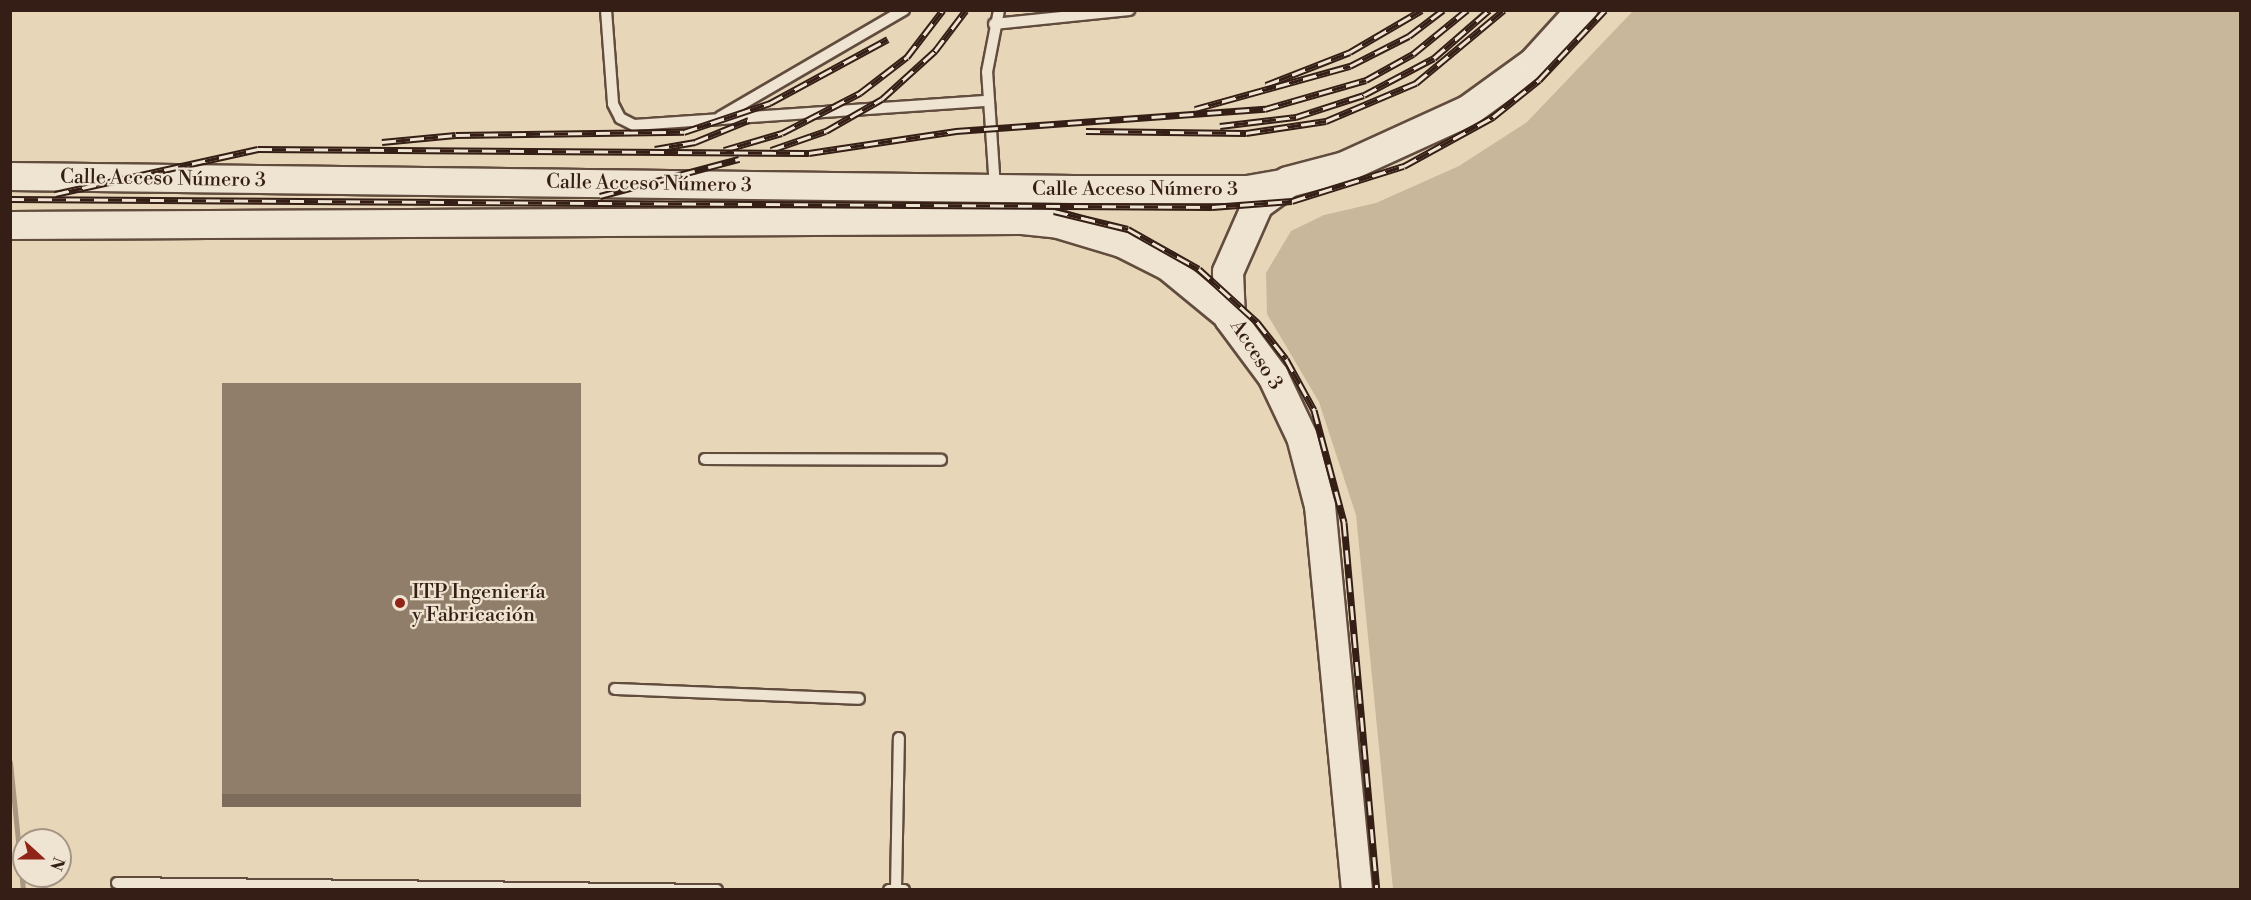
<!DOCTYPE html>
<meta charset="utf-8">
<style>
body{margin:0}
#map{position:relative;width:2251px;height:900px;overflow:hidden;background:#e7d6b8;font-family:"Libre Bodoni",serif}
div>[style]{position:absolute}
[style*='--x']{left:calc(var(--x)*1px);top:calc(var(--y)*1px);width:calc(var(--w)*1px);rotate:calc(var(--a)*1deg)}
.green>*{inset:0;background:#c9b79c}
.stream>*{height:5px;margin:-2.5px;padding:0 2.5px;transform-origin:2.5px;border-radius:2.5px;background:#aa9781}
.roads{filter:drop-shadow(2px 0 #614c3e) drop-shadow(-2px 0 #614c3e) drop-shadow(0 2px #614c3e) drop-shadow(0 -2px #614c3e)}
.service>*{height:10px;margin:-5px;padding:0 5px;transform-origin:5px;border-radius:5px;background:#efe4d1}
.tertiary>*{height:27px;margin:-13.5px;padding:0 13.5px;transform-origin:13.5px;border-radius:13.5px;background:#efe4d1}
.secondary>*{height:30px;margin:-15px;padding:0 15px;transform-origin:15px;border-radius:15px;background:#efe4d1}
.rail>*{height:7px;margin-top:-3.5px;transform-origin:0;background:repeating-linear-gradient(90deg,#efe4d1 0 14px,#341e15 0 28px);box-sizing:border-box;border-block:2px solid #341e15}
.wall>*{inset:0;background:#7d6c5b;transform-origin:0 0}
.building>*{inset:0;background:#917e6a;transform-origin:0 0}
.dots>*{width:16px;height:16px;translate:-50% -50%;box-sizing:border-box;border:3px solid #efe4d1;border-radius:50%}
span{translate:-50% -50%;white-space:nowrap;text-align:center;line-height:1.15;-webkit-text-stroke:4.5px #efe4d1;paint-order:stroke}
.street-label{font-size:20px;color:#341e15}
.poi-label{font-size:20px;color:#341e15}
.left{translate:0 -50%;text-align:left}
.frame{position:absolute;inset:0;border:12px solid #341e15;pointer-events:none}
.north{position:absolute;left:12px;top:828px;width:60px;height:60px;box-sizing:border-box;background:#efe4d1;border:2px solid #a49586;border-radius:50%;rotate:111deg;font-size:16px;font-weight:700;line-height:24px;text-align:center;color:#341e15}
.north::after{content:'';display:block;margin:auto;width:21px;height:27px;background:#8f2418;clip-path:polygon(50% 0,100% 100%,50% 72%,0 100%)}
</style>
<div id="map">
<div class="green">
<i style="clip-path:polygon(1633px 11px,2240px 11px,2240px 889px,1393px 889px,1356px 515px,1319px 402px,1267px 314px,1266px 273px,1291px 231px,1324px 215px,1376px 203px,1459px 166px,1527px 122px)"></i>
</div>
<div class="stream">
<i style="--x:10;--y:762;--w:129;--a:84.2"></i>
</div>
<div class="roads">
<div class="service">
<i style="--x:606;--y:10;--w:94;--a:85.7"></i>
<i style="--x:613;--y:104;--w:16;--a:63"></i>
<i style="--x:620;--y:118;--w:16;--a:27"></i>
<i style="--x:634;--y:125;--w:355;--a:-3.9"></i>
<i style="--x:994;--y:24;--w:136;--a:-5.9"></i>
<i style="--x:720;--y:117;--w:213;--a:-30.2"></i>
<i style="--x:995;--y:188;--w:116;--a:-93.9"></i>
<i style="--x:987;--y:72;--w:63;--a:-79"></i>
<i style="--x:705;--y:459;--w:236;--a:0.2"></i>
<i style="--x:615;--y:689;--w:244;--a:2.3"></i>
<i style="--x:117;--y:883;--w:600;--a:0.67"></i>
<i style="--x:896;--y:889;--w:151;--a:-88.9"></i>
<i style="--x:889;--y:890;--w:15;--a:0"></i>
</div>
<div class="tertiary">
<i style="--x:10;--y:176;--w:1064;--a:0.7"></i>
<i style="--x:1074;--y:189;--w:173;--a:0"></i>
<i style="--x:1247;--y:189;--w:42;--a:-9.7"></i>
<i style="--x:10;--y:225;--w:1012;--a:-0.28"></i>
<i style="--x:1022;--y:220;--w:36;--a:6"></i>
<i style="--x:1058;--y:224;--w:66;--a:16.8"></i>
<i style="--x:1121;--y:243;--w:51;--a:26.6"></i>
<i style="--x:1167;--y:266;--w:82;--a:39.5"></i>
</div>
<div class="secondary">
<i style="--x:1357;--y:890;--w:386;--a:-95.5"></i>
<i style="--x:1320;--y:506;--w:71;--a:-104.6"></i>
<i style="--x:1302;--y:437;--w:68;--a:-115.4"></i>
<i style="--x:1273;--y:376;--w:72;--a:-126.6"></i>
<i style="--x:1230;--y:318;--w:46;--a:-92.5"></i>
<i style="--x:1228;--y:272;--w:74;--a:-66.2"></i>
<i style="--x:1258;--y:204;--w:37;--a:-36"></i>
<i style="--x:1288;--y:182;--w:59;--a:-14.7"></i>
<i style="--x:1345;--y:167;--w:135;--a:-24.5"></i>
<i style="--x:1468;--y:111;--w:82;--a:-36"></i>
<i style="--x:1534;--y:63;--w:72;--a:-47.8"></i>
</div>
</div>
<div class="rail">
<i style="--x:1266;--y:85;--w:90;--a:-21.4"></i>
<i style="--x:1350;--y:52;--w:83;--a:-30.3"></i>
<i style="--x:1195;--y:109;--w:161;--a:-15.5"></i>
<i style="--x:1350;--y:66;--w:66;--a:-27"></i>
<i style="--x:1409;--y:36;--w:43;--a:-37.4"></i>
<i style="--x:1220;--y:126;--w:77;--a:-6.8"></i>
<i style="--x:1296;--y:117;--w:71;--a:-17.9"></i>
<i style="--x:1364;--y:95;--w:79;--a:-27.9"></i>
<i style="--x:1434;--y:58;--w:73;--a:-41.1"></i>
<i style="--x:1086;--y:131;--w:160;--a:0.7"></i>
<i style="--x:1246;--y:133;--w:81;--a:-8.5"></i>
<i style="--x:1326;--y:121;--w:98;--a:-22.9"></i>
<i style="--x:1416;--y:83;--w:114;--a:-39.7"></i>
<i style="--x:382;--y:142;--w:74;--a:-5.4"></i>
<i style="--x:456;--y:135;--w:228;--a:-0.8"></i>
<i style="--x:684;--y:132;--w:91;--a:-18.6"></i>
<i style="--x:770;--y:103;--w:134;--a:-28.5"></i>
<i style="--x:655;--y:149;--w:41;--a:-9.9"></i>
<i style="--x:695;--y:142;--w:58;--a:-22.2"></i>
<i style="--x:724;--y:150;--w:60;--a:-16.3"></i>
<i style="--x:782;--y:133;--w:88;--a:-27.1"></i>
<i style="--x:860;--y:93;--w:59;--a:-37.5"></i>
<i style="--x:907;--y:57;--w:59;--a:-52.5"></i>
<i style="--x:771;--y:150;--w:58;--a:-19.1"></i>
<i style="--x:826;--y:131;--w:64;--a:-29.7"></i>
<i style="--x:882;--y:99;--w:72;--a:-42.2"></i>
<i style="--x:935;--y:51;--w:51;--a:-52.9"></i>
<i style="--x:55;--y:194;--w:208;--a:-12.5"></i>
<i style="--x:258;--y:149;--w:551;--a:0.42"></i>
<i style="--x:809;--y:153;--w:149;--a:-8.5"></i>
<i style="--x:956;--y:131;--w:310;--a:-4.1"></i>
<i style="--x:1265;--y:109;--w:105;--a:-16"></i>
<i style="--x:1366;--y:80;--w:54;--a:-29"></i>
<i style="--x:1413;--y:54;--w:70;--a:-39.2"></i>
<i style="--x:600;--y:196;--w:144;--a:-14.9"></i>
<i style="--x:10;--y:199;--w:1202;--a:0.38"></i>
<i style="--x:1212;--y:207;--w:80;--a:-4.3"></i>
<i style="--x:1292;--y:201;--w:117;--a:-17.4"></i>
<i style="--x:1404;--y:166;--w:102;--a:-28.8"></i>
<i style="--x:1493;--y:117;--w:59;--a:-38.8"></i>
<i style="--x:1539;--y:80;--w:96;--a:-46.7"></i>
<i style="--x:1054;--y:211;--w:76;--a:13.7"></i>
<i style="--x:1128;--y:229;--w:81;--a:29.4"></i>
<i style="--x:1199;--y:269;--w:79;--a:42.4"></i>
<i style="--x:1257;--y:322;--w:47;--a:51.9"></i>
<i style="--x:1286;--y:359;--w:58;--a:61.2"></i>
<i style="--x:1314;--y:410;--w:116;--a:75"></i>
<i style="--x:1344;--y:522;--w:369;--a:84.9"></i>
</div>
<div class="wall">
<i style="left:222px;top:383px;width:359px;height:424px"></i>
</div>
<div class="building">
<i style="left:222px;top:383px;width:359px;height:411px"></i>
</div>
<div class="dots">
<i style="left:400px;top:603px;background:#8f2418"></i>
</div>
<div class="street-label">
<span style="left:163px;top:179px;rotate:1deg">Calle Acceso Número 3</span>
<span style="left:649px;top:184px;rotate:1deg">Calle Acceso Número 3</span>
<span style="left:1135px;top:189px">Calle Acceso Número 3</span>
<span style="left:1256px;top:355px;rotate:57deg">Acceso 3</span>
</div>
<div class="poi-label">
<span class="left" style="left:412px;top:604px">ITP Ingeniería<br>y Fabricación</span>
</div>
<div class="frame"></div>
<div class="north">N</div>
</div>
